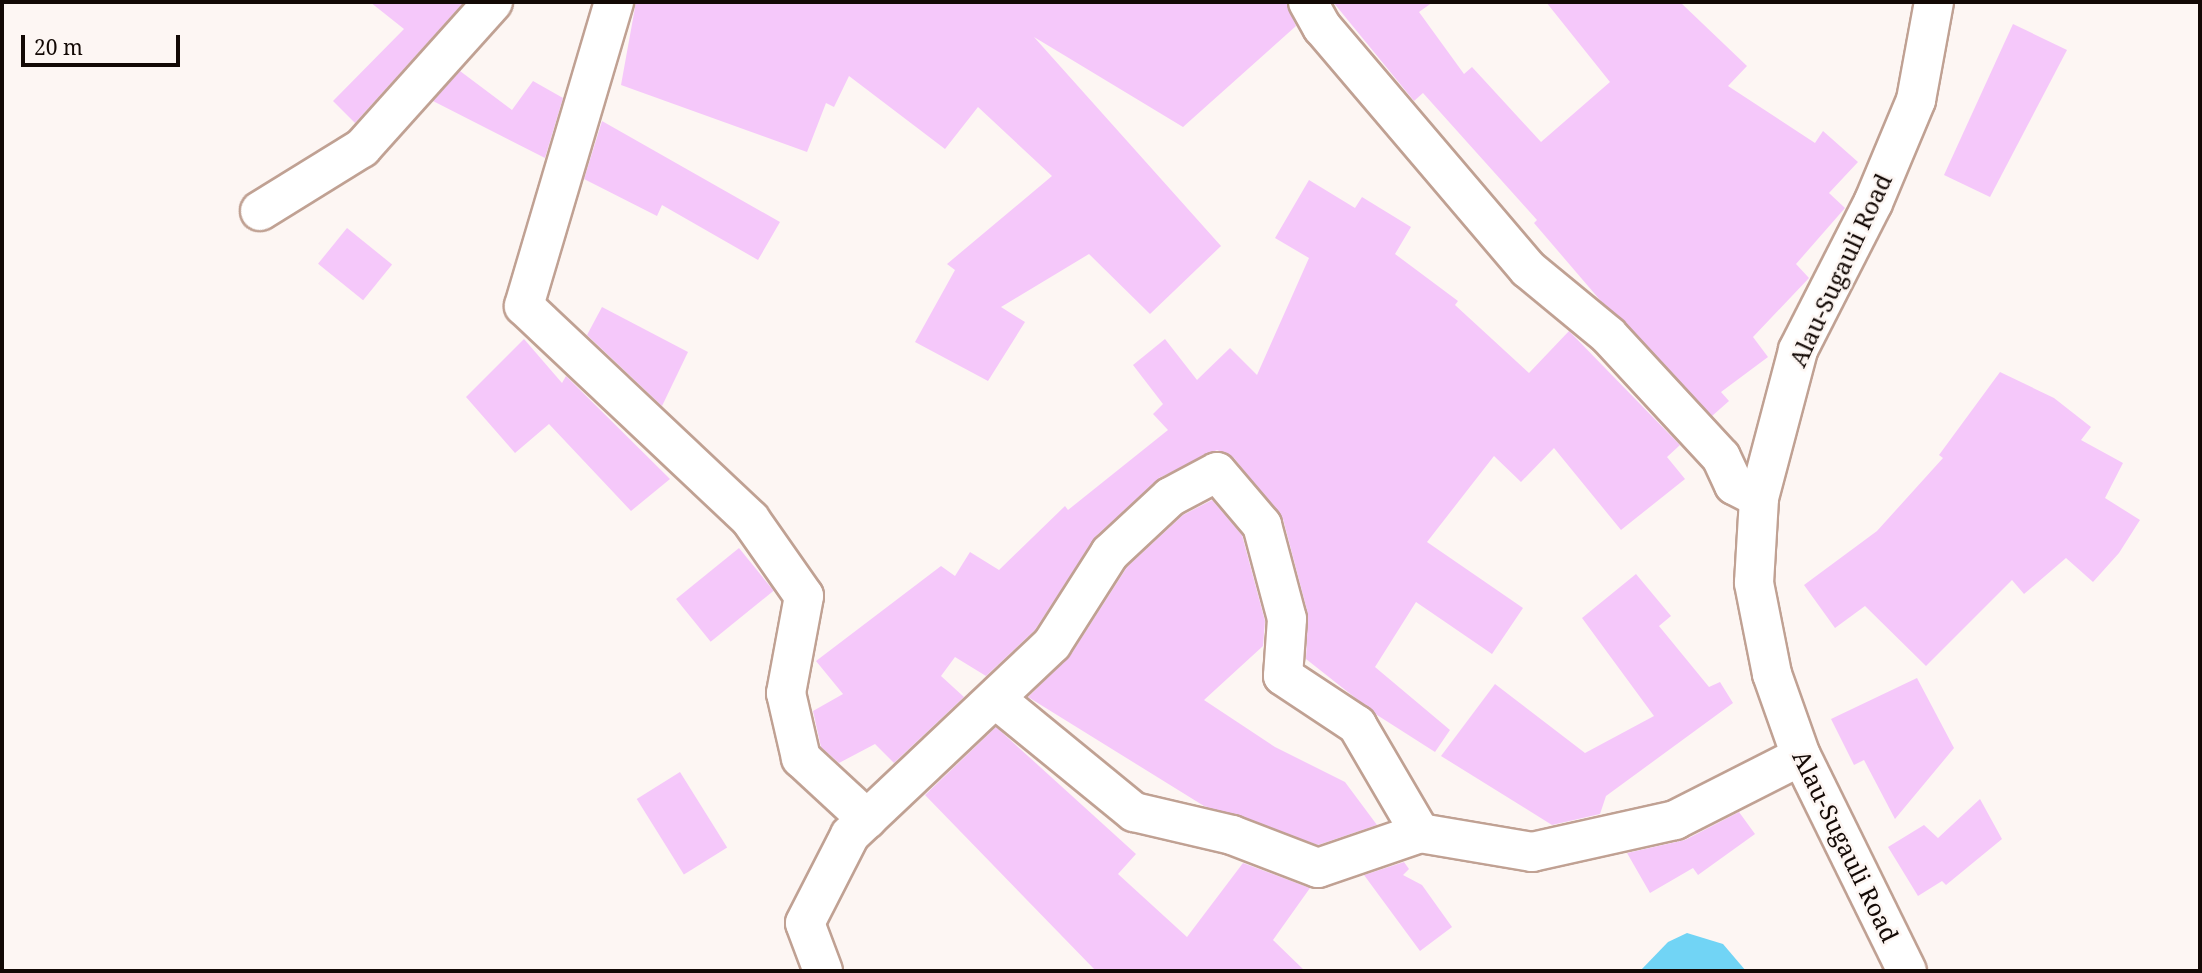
<!DOCTYPE html>
<style>
body{margin:0}
#map{position:relative;width:2202px;height:973px;overflow:hidden;background:#fdf6f3;font-family:"Noto Serif",serif}
div>[style]{position:absolute}
[style*='--x']{left:calc(var(--x)*1px);top:calc(var(--y)*1px);width:calc(var(--w)*1px);rotate:calc(var(--a)*1deg)}
.water>*{inset:0;background:#71d4f5}
.building>*{inset:0;background:#f5c8fa;transform-origin:0 0}
.roads{filter:drop-shadow(2px 0 #c0a193) drop-shadow(-2px 0 #c0a193) drop-shadow(0 2px #c0a193) drop-shadow(0 -2px #c0a193)}
.minor>*{height:38px;margin:-19px;padding:0 19px;transform-origin:19px;border-radius:19px;background:#fff}
span{translate:-50% -50%;white-space:nowrap;text-align:center;line-height:1.15;-webkit-text-stroke:5px #fdf6f3;paint-order:stroke}
.street-label{font-size:24px;color:#130905}
.frame{position:absolute;inset:0;border:4px solid #130905;pointer-events:none}
.scale{position:absolute;left:21px;top:35px;width:159px;height:32px;box-sizing:border-box;border:4px solid #130905;border-top:0;padding-left:9px;font-size:21px;line-height:24px;white-space:nowrap;color:#130905;-webkit-text-stroke:5px #fdf6f3;paint-order:stroke}
</style>
<div id="map">
<div class="water">
<i style="clip-path:polygon(1687px 933px,1723px 944px,1746px 971px,1640px 971px,1668px 942px)"></i>
</div>
<div class="building">
<i style="clip-path:polygon(370px 2px,464px 2px,355px 123px,333px 101px,404px 29px)"></i>
<i style="clip-path:polygon(636px 2px,1286px 2px,1296px 26px,1183px 127px,1034px 37px,1221px 246px,1150px 314px,1089px 254px,1001px 307px,1025px 322px,988px 381px,915px 342px,955px 270px,947px 264px,1052px 176px,978px 107px,945px 149px,849px 76px,834px 107px,826px 103px,807px 152px,621px 85px)"></i>
<i style="clip-path:polygon(1333px 2px,1433px 2px,1419px 12px,1464px 74px,1472px 67px,1541px 142px,1610px 82px,1546px 2px,1680px 2px,1747px 66px,1728px 86px,1815px 143px,1823px 131px,1858px 162px,1829px 193px,1845px 208px,1796px 264px,1809px 278px,1753px 337px,1768px 357px,1721px 392px,1729px 401px,1712px 416px,1600px 300px,1534px 223px,1537px 220px,1423px 93px,1414px 101px)"></i>
<i style="clip-path:polygon(2013px 24px,2067px 50px,1990px 197px,1944px 175px)"></i>
<i style="clip-path:polygon(460px 71px,512px 110px,533px 81px,563px 98px,545px 158px,433px 101px)"></i>
<i style="clip-path:polygon(602px 121px,780px 222px,758px 260px,662px 205px,657px 216px,584px 179px)"></i>
<i style="clip-path:polygon(1309px 180px,1355px 208px,1362px 197px,1411px 227px,1395px 254px,1458px 301px,1455px 305px,1529px 373px,1569px 331px,1680px 445px,1667px 457px,1685px 479px,1621px 530px,1554px 448px,1521px 482px,1494px 456px,1427px 542px,1523px 608px,1492px 654px,1416px 602px,1375px 667px,1450px 730px,1435px 752px,1377px 715px,1306px 659px,1308px 614px,1283px 519px,1234px 458px,1217px 450px,1159px 478px,1095px 537px,1035px 630px,986px 676px,955px 657px,941px 676px,964px 697px,894px 763px,875px 744px,839px 763px,821px 747px,813px 711px,843px 694px,816px 661px,941px 566px,955px 576px,970px 552px,999px 570px,1065px 506px,1068px 510px,1168px 430px,1153px 414px,1163px 404px,1133px 365px,1165px 339px,1197px 380px,1230px 348px,1257px 375px,1309px 258px,1275px 238px)"></i>
<i style="left:347px;top:228px;width:58px;height:46px;rotate:39deg"></i>
<i style="clip-path:polygon(602px 307px,688px 352px,662px 406px,587px 335px)"></i>
<i style="clip-path:polygon(524px 339px,562px 383px,566px 376px,670px 479px,631px 511px,549px 424px,515px 453px,466px 397px)"></i>
<i style="clip-path:polygon(2000px 372px,2054px 398px,2091px 427px,2081px 440px,2123px 463px,2105px 498px,2140px 520px,2119px 553px,2093px 582px,2066px 558px,2024px 594px,2012px 580px,1926px 666px,1865px 606px,1835px 628px,1804px 585px,1877px 531px,1943px 458px,1939px 455px)"></i>
<i style="clip-path:polygon(1212px 500px,1242px 535px,1265px 621px,1263px 646px,1204px 700px,1275px 747px,1345px 782px,1377px 825px,1318px 845px,1204px 806px,1028px 697px,1070px 656px,1127px 567px,1183px 515px)"></i>
<i style="left:739px;top:548px;width:55px;height:81px;rotate:51deg"></i>
<i style="clip-path:polygon(1636px 574px,1671px 616px,1659px 626px,1709px 687px,1720px 682px,1733px 703px,1606px 796px,1600px 814px,1552px 825px,1441px 756px,1495px 684px,1585px 753px,1654px 716px,1582px 618px)"></i>
<i style="clip-path:polygon(1917px 678px,1954px 748px,1895px 819px,1864px 760px,1854px 765px,1831px 719px)"></i>
<i style="clip-path:polygon(996px 727px,1136px 854px,1118px 874px,1187px 937px,1243px 863px,1310px 888px,1273px 940px,1305px 971px,1096px 971px,925px 795px)"></i>
<i style="left:680px;top:772px;width:89px;height:51px;rotate:58deg"></i>
<i style="clip-path:polygon(1980px 799px,2002px 839px,1946px 885px,1942px 881px,1918px 896px,1888px 847px,1924px 825px,1938px 838px)"></i>
<i style="clip-path:polygon(1739px 812px,1755px 834px,1698px 875px,1693px 868px,1650px 893px,1627px 853px,1685px 840px)"></i>
<i style="clip-path:polygon(1404px 862px,1409px 869px,1403px 875px,1422px 885px,1452px 927px,1420px 951px,1364px 875px)"></i>
</div>
<div class="roads">
<div class="minor">
<i style="--x:614;--y:2;--w:317;--a:106.5"></i>
<i style="--x:524;--y:306;--w:311;--a:43.3"></i>
<i style="--x:750;--y:519;--w:94;--a:55"></i>
<i style="--x:804;--y:596;--w:99;--a:100.5"></i>
<i style="--x:786;--y:693;--w:67;--a:77"></i>
<i style="--x:801;--y:758;--w:90;--a:42.7"></i>
<i style="--x:1308;--y:2;--w:29;--a:61"></i>
<i style="--x:1322;--y:27;--w:318;--a:49.6"></i>
<i style="--x:1528;--y:269;--w:104;--a:39.5"></i>
<i style="--x:1608;--y:335;--w:166;--a:47.2"></i>
<i style="--x:1721;--y:457;--w:31;--a:65"></i>
<i style="--x:1734;--y:485;--w:28;--a:27"></i>
<i style="--x:260;--y:211;--w:120;--a:-31.7"></i>
<i style="--x:362;--y:148;--w:196;--a:-48.1"></i>
<i style="--x:997;--y:700;--w:177;--a:39.3"></i>
<i style="--x:1134;--y:812;--w:101;--a:13.2"></i>
<i style="--x:1232;--y:835;--w:92;--a:21"></i>
<i style="--x:1318;--y:868;--w:108;--a:-18.9"></i>
<i style="--x:823;--y:971;--w:51;--a:-110.6"></i>
<i style="--x:805;--y:923;--w:99;--a:-62.9"></i>
<i style="--x:850;--y:835;--w:278;--a:-43.4"></i>
<i style="--x:1052;--y:644;--w:108;--a:-57.5"></i>
<i style="--x:1110;--y:553;--w:82;--a:-43"></i>
<i style="--x:1170;--y:497;--w:53;--a:-28"></i>
<i style="--x:1217;--y:472;--w:70;--a:49.7"></i>
<i style="--x:1262;--y:525;--w:97;--a:75.1"></i>
<i style="--x:1287;--y:619;--w:57;--a:94"></i>
<i style="--x:1283;--y:676;--w:89;--a:33.5"></i>
<i style="--x:1357;--y:725;--w:125;--a:59.7"></i>
<i style="--x:1420;--y:833;--w:114;--a:9.6"></i>
<i style="--x:1532;--y:852;--w:147;--a:-12.6"></i>
<i style="--x:1675;--y:820;--w:141;--a:-26.9"></i>
<i style="--x:1907;--y:971;--w:240;--a:-116.2"></i>
<i style="--x:1801;--y:756;--w:87;--a:-109.5"></i>
<i style="--x:1772;--y:674;--w:93;--a:-101.2"></i>
<i style="--x:1754;--y:583;--w:85;--a:-86.6"></i>
<i style="--x:1759;--y:498;--w:153;--a:-75.2"></i>
<i style="--x:1798;--y:350;--w:165;--a:-63"></i>
<i style="--x:1873;--y:203;--w:112;--a:-67.3"></i>
<i style="--x:1916;--y:100;--w:100;--a:-79.6"></i>
</div>
</div>
<div class="street-label">
<span style="left:1840px;top:270px;rotate:-65deg">Alau-Sugauli Road</span>
<span style="left:1846px;top:846px;rotate:64deg">Alau-Sugauli Road</span>
</div>
<div class="frame"></div>
<div class="scale">20 m</div>
</div>
